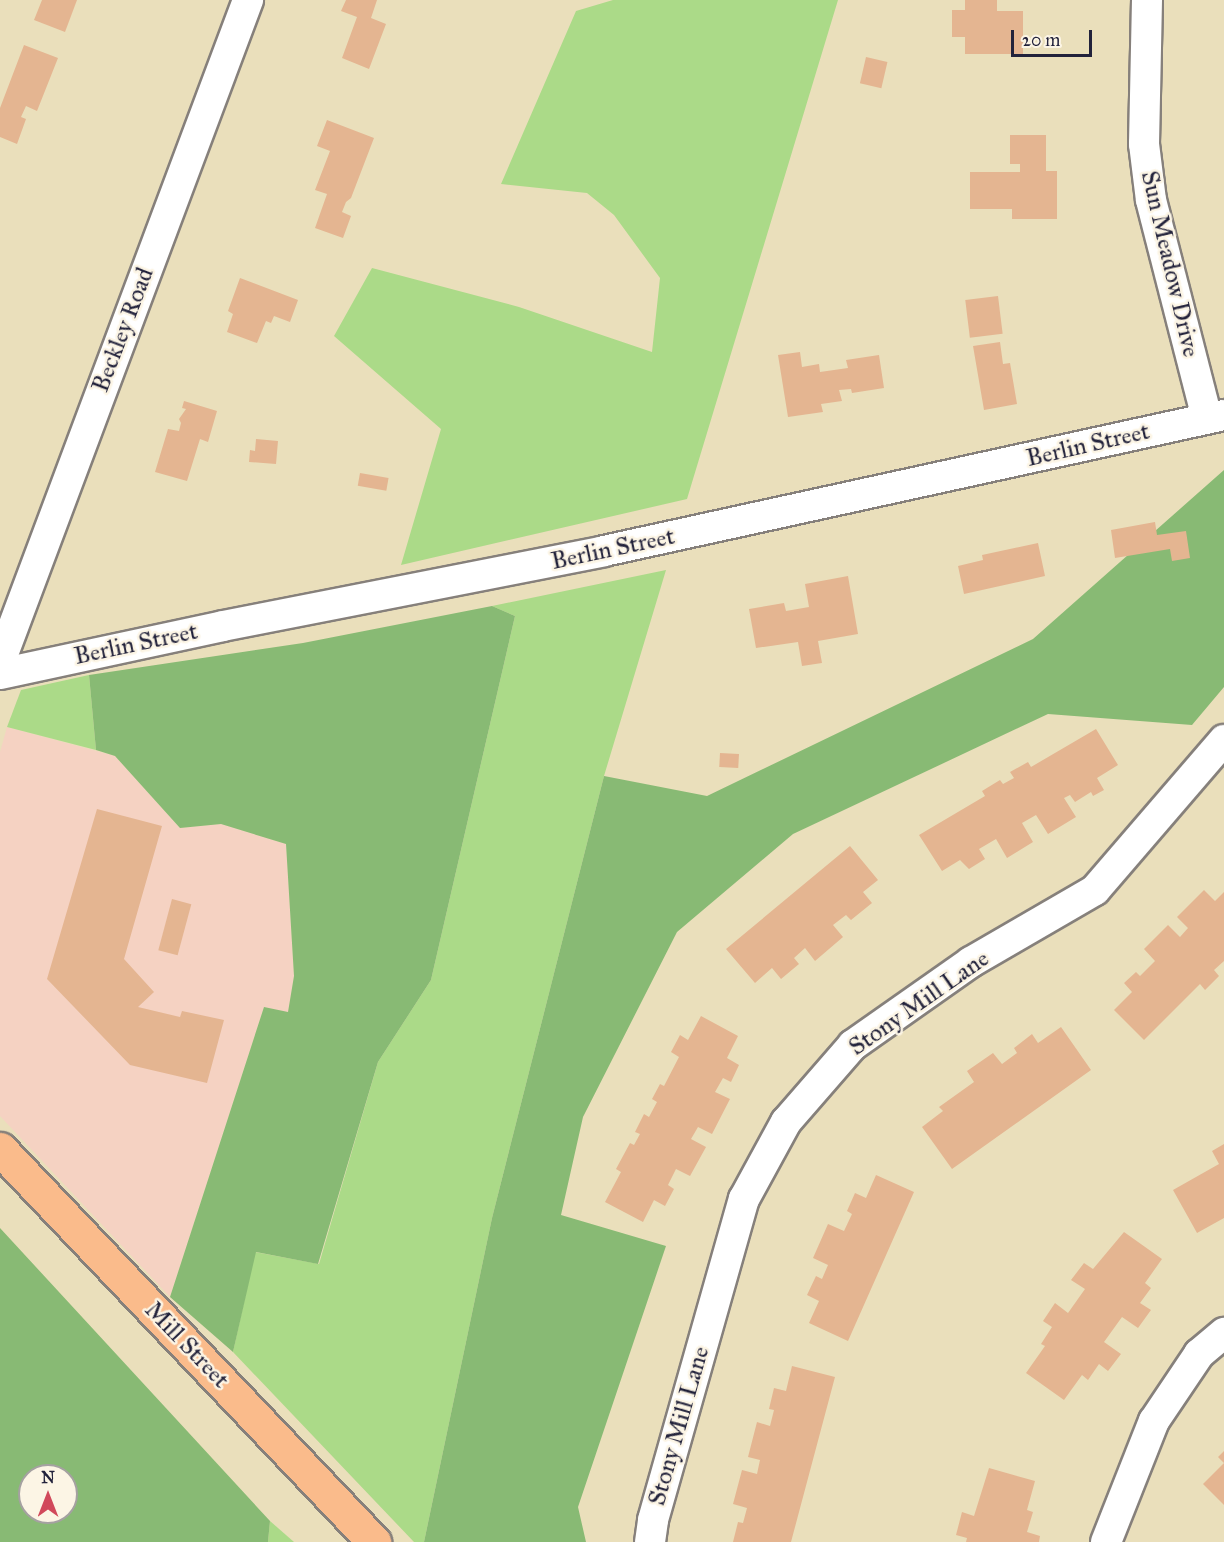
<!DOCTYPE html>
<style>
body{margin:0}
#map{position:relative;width:1224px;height:1542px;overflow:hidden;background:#eadfbb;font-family:"IM FELL Great Primer",serif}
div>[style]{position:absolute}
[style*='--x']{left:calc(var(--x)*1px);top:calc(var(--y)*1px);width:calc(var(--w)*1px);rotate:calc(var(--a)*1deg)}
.built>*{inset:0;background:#f5d2c2}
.green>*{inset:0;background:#abda88}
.forest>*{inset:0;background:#88ba74}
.building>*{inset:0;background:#e4b591;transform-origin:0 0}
.roads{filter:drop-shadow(2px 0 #86807b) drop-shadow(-2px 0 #86807b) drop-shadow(0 2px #86807b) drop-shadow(0 -2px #86807b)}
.minor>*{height:30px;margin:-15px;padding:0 15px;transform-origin:15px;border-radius:15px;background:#fff}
.major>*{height:33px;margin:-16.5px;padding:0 16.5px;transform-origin:16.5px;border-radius:16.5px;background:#fabb8b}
span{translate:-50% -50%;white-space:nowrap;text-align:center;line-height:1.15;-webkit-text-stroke:5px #fcf5e5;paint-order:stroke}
.street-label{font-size:24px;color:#22223b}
.north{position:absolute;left:18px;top:1464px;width:60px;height:60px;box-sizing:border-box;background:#fcf5e5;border:2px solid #a5a1a1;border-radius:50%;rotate:0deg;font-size:16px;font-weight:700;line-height:24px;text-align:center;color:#22223b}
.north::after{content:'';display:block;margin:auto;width:21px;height:27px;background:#d1495b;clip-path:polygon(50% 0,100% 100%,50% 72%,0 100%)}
.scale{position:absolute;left:1011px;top:30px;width:81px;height:27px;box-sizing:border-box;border:3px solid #22223b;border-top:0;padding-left:8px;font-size:18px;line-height:21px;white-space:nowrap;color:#22223b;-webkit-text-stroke:4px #fcf5e5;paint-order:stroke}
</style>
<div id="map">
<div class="built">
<i style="clip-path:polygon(7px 727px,115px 756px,180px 828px,221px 824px,286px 844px,294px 976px,288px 1013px,264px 1007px,170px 1297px,0 1116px,0 752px)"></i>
</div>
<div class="green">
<i style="clip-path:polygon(613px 0,838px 0,687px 499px,401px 565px,441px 429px,334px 336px,372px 268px,519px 307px,652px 352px,660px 278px,614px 215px,587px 193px,501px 184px,576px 11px)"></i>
<i style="clip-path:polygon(666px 570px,604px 776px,492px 1218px,424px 1542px,414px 1542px,233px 1352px,255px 1252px,319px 1264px,378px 1062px,431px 980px,515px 616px,492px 606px)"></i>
<i style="clip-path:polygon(89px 675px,96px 750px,7px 727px,21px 690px)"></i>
<i style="clip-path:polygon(270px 1521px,294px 1542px,268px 1542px)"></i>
</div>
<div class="forest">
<i style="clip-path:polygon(1224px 470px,1224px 687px,1192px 725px,1048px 714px,793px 834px,677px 932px,583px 1117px,561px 1215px,666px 1246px,578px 1507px,586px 1542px,424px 1542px,492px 1218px,604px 776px,707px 796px,1033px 639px)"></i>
<i style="clip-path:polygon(492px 606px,515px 616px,431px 980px,378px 1062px,318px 1264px,256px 1252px,233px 1352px,170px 1297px,264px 1007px,288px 1012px,294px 976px,286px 844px,221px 824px,180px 828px,115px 756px,96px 750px,89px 675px,303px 643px)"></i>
<i style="clip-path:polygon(evenodd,0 1228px,270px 1521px,268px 1542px,0 1542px,0 1228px,30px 1476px,66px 1476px,66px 1512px,30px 1512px,30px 1476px)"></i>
</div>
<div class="building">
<i style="clip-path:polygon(42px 0,77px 0,65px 32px,34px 20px)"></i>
<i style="clip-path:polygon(346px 0,377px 0,371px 18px,386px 24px,369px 69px,342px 58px,357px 17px,341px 11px)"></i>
<i style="clip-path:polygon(965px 0,997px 0,997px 11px,1023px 11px,1023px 54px,965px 54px,965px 37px,952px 37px,952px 10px,965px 10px)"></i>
<i style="clip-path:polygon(24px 45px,58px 58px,37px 111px,26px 106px,21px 117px,26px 119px,17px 144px,0 137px,0 108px)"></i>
<i style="left:866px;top:57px;width:22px;height:27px;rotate:13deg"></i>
<i style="clip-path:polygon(327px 120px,374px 138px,351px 198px,346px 202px,342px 212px,351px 216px,343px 238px,315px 228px,327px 194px,315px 190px,330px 151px,317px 146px)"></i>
<i style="clip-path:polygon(1010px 135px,1046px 135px,1046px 171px,1057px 171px,1057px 219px,1012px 219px,1012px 209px,970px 209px,970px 172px,1020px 172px,1020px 164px,1010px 164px)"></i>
<i style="clip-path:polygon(240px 278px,298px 300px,290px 322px,274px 316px,271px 323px,266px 321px,257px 343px,227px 332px,233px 314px,228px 311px)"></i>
<i style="left:998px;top:296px;width:38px;height:33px;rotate:83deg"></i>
<i style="clip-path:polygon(1000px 342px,1003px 364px,1010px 363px,1017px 404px,984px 410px,973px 346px)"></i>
<i style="clip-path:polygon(800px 352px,802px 367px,819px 364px,820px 372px,848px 368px,846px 360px,879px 355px,884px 388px,852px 393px,851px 389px,839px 390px,842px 401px,821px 404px,823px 412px,788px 417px,778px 355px)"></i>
<i style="clip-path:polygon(184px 401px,217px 411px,208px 442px,200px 439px,187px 481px,155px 472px,168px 429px,179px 431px,181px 423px,179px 419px,186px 409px,182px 408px)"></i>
<i style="clip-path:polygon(256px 439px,278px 441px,276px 464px,249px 462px,250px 450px,255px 451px)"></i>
<i style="left:360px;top:473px;width:29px;height:13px;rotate:10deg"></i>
<i style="clip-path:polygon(1155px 522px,1157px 535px,1186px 531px,1190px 558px,1172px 561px,1170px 549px,1115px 558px,1111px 530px)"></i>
<i style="clip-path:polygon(1038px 543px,1045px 576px,964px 594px,958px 566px,983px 560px,982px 555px)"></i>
<i style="clip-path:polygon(848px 576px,858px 634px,818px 641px,822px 663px,802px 666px,798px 642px,756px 648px,749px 609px,784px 603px,786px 611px,809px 607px,805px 584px)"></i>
<i style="clip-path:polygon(1096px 729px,1118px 765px,1097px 778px,1104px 790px,1093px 796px,1091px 792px,1075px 802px,1070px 795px,1064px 798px,1076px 817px,1048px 834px,1036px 815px,1022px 823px,1033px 842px,1007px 858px,996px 839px,979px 849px,985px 859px,969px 869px,960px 860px,942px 871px,919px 835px,985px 796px,982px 791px,1000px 780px,1003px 784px,1014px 778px,1010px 772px,1028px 762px,1031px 767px)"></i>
<i style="left:720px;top:753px;width:19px;height:14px;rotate:3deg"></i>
<i style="clip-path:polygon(97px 809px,162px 826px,124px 959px,154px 992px,138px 1007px,180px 1017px,182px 1011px,224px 1020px,207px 1083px,130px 1065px,47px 979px)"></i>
<i style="clip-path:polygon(850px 846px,878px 880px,863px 892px,872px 903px,851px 920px,846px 915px,833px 925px,843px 937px,815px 961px,805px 948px,794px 958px,799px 964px,781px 979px,772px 968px,755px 983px,726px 949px)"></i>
<i style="clip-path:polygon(1204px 890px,1215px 901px,1224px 892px,1224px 961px,1214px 970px,1219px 976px,1205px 990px,1200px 984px,1144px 1040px,1114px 1010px,1132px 992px,1124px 983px,1136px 972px,1140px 976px,1155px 961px,1144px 949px,1168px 925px,1180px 937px,1188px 928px,1177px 917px)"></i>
<i style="left:172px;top:899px;width:20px;height:53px;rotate:15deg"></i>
<i style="clip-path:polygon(701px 1016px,738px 1036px,727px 1058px,739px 1065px,731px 1082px,723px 1078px,715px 1092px,730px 1099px,712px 1134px,698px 1127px,691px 1139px,706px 1147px,690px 1176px,676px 1169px,668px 1185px,674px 1189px,665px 1206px,654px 1200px,643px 1222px,605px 1202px,621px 1172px,616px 1169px,630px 1143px,634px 1145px,640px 1134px,635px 1132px,644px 1114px,649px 1117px,657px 1102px,652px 1099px,660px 1084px,664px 1086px,679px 1057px,671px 1052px,680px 1035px,688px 1040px)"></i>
<i style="clip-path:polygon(1061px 1027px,1091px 1070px,952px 1169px,922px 1127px,943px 1111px,939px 1107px,974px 1082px,967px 1071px,993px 1053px,1002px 1064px,1017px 1053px,1014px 1048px,1032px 1034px,1038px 1043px)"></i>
<i style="clip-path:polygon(1224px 1144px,1224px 1218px,1197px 1233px,1173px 1190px,1219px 1164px,1212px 1151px)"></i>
<i style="clip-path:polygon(876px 1175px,914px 1192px,848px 1341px,809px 1323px,819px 1301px,807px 1295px,816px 1276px,822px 1279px,828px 1265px,813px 1258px,828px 1224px,844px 1231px,852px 1214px,847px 1211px,855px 1193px,866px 1198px)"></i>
<i style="clip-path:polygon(1124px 1232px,1162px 1259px,1145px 1283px,1151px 1288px,1140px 1303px,1151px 1310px,1138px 1328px,1122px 1317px,1104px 1342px,1121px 1354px,1108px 1371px,1099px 1364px,1088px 1380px,1082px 1375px,1064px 1400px,1026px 1373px,1045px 1346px,1041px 1344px,1052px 1327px,1043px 1321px,1055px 1303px,1068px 1313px,1085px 1289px,1071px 1280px,1084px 1263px,1093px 1269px)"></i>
<i style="clip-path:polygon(792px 1366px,835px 1377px,791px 1542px,733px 1542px,738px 1522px,743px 1523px,747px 1508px,733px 1504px,742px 1470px,757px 1474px,760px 1460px,748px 1457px,757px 1422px,770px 1426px,774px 1410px,769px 1409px,774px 1388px,786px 1391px)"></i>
<i style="clip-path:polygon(1224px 1451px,1224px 1505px,1203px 1484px,1224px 1463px,1218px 1457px)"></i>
<i style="clip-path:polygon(989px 1468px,1035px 1481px,1027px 1510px,1033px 1512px,1027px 1532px,1040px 1536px,1039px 1542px,966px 1542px,967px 1538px,956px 1535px,962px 1512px,974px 1516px)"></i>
</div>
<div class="roads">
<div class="minor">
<i style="--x:1147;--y:0;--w:144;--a:91.2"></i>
<i style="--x:1144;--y:144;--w:56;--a:82.9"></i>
<i style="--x:1151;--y:200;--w:225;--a:75.6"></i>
<i style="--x:0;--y:662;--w:707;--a:-69.46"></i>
<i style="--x:0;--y:674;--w:228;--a:-12.1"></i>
<i style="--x:223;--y:626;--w:388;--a:-11.1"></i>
<i style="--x:604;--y:551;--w:635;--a:-12.37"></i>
<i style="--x:650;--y:1542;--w:22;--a:-82"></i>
<i style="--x:653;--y:1520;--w:334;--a:-74.2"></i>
<i style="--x:744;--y:1199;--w:88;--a:-61.4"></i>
<i style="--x:786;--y:1122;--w:102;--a:-49"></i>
<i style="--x:853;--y:1045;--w:144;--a:-35.1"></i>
<i style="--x:971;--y:962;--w:143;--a:-30.1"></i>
<i style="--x:1095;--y:890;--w:198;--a:-49.3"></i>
<i style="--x:1106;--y:1542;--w:130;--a:-68.4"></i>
<i style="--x:1154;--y:1421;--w:81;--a:-56.1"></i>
<i style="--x:1199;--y:1354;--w:33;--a:-40"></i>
</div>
<div class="major">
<i style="--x:0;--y:1149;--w:543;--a:46.42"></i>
</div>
</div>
<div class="street-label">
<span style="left:1170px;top:264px;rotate:77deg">Sun Meadow Drive</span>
<span style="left:123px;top:330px;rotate:-69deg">Beckley Road</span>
<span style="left:1088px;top:445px;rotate:-13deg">Berlin Street</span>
<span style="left:613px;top:549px;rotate:-12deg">Berlin Street</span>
<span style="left:136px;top:644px;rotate:-12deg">Berlin Street</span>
<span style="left:919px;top:1003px;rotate:-35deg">Stony Mill Lane</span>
<span style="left:187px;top:1345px;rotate:46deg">Mill Street</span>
<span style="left:679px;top:1426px;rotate:-74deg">Stony Mill Lane</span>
</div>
<div class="north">N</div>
<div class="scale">20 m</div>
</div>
